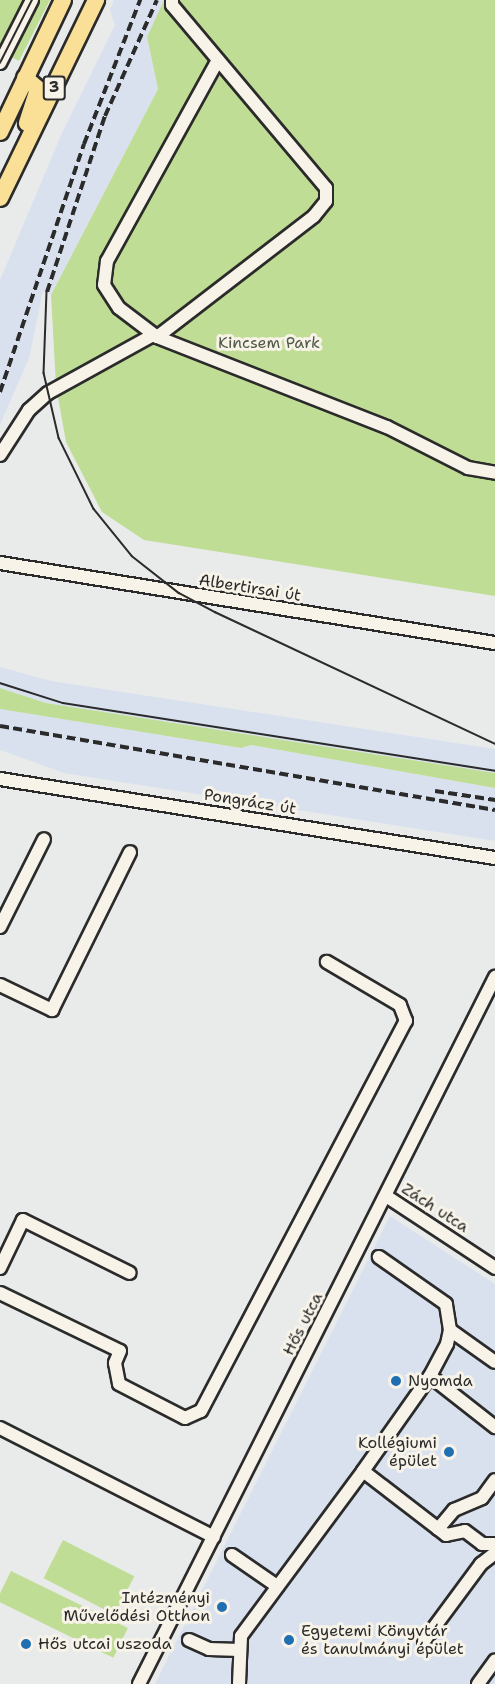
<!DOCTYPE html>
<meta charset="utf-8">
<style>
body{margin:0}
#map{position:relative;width:495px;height:1684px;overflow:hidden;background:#e9ebeb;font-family:"Shantell Sans",sans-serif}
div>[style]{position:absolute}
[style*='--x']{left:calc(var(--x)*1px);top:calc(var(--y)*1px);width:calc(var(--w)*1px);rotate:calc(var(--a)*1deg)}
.built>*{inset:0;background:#d9e1ef}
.green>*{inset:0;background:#c0dd95;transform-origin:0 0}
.roads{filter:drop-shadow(2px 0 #2b2b2b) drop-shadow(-2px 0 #2b2b2b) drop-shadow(0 2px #2b2b2b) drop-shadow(0 -2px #2b2b2b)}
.minor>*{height:12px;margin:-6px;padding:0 6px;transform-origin:6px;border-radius:6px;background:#f7f3e8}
.major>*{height:16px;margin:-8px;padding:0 8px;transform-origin:8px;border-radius:8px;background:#fadf96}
.tram>*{height:1.5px;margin:-0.75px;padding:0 0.75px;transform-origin:0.75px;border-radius:0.75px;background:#2b2b2b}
.rail>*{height:4px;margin-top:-2px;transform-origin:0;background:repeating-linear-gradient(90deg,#2b2b2b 0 9px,transparent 0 13.5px)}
.dots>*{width:16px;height:16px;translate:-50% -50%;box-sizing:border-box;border:3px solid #f7f3e8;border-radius:50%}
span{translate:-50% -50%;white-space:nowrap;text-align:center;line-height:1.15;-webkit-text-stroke:6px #f7f3e8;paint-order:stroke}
.shield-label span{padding:2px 4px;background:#f7f3e8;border:2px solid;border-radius:4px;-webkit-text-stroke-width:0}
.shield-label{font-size:15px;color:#2b2b2b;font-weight:700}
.park-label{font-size:16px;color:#505846}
.street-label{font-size:16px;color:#2b2b2b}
.poi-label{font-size:16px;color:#2b2b2b}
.left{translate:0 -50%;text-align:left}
.right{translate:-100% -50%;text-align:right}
</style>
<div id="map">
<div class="built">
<i style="clip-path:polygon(114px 0,164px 0,147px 37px,158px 89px,51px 295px,43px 291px,29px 358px,0 425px,0 280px,62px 133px,115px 25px,110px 10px)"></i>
<i style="clip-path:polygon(0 667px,51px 681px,495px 749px,495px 773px,46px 703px,0 688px)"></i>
<i style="clip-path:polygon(0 709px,241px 748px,251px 745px,495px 788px,495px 841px,64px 773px,0 750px)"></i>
<i style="clip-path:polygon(390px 1216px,495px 1284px,495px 1684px,155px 1684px)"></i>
</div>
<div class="green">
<i style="clip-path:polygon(0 0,50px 0,19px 61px,0 51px)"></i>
<i style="clip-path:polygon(164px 0,495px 0,495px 596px,144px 540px,102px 512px,66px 442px,56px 386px,51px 295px,158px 89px,147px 37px)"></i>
<i style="clip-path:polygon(0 688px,46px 703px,495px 773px,495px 788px,251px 745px,241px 748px,0 709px)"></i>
<i style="left:63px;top:1540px;width:80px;height:43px;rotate:27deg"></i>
<i style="left:11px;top:1571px;width:130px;height:33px;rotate:26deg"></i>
</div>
<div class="roads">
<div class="minor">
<i style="--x:218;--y:60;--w:230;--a:118.9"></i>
<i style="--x:107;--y:261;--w:24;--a:97"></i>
<i style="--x:104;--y:285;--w:27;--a:57"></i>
<i style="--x:119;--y:308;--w:48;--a:37.3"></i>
<i style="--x:157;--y:337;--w:247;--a:21.4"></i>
<i style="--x:387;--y:427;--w:91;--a:26.8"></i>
<i style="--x:468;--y:468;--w:27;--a:10"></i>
<i style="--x:0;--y:63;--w:71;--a:-63.1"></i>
<i style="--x:157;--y:337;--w:198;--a:-37.6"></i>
<i style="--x:314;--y:216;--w:19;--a:-51"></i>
<i style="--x:326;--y:201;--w:13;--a:-90"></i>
<i style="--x:326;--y:188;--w:239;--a:-130.1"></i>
<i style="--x:172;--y:5;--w:5;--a:-90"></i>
<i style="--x:0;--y:455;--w:54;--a:-57.2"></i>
<i style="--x:29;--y:410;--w:25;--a:-42"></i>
<i style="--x:48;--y:393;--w:120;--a:-28.9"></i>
<i style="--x:0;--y:563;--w:501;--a:9.18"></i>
<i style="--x:0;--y:779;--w:501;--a:9.07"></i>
<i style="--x:0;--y:927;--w:98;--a:-63.4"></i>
<i style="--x:0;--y:985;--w:58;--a:25.7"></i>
<i style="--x:52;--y:1010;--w:176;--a:-63.7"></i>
<i style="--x:386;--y:1196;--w:131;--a:33.4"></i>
<i style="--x:0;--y:1268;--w:53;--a:-64.4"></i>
<i style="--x:23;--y:1220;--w:119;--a:26.4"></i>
<i style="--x:0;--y:1293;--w:133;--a:25.8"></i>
<i style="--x:120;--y:1351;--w:13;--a:113"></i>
<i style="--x:115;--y:1363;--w:21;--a:79"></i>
<i style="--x:119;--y:1384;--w:74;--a:27.3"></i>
<i style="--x:185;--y:1418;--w:17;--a:-24"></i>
<i style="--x:201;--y:1411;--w:441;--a:-62.3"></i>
<i style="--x:406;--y:1021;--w:17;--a:-111"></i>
<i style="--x:400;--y:1005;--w:85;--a:-149.5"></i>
<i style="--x:450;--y:1330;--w:55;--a:35.4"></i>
<i style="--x:430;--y:1376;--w:83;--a:38.1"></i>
<i style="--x:0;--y:1428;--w:240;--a:27"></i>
<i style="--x:363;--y:1471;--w:116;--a:-54.8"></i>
<i style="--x:430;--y:1376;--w:36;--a:-62"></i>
<i style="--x:447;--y:1344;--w:14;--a:-78"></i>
<i style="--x:450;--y:1330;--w:26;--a:-99"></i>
<i style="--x:446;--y:1304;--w:82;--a:-145"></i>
<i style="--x:438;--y:1529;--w:25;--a:-50"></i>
<i style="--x:454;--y:1510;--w:30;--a:-23"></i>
<i style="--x:482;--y:1498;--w:22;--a:-54"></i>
<i style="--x:232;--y:1555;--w:55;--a:34.6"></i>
<i style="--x:189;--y:1640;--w:22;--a:24"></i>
<i style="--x:209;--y:1649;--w:31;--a:2"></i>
<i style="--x:424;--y:1641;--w:96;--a:-53.5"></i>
<i style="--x:481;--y:1564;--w:18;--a:-38"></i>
<i style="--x:139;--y:1684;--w:792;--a:-63.27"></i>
<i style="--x:239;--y:1684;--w:48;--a:-87.6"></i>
<i style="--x:241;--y:1636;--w:205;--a:-53.5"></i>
<i style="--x:363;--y:1471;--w:105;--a:37.6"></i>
<i style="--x:446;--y:1535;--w:19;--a:-12"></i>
<i style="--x:465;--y:1531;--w:21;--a:37"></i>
<i style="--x:482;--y:1544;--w:13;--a:0"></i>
<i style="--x:478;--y:1684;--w:29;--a:-54"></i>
</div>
<div class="major">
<i style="--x:25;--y:78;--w:17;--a:40"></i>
<i style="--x:38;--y:89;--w:36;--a:108"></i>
<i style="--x:0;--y:132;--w:146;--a:-64.5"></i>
<i style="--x:0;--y:198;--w:220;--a:-64.1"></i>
</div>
</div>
<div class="tram">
<i style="--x:0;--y:63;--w:71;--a:-63.1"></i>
<i style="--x:47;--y:292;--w:81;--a:92.1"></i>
<i style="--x:44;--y:373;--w:67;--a:77"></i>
<i style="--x:59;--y:438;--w:79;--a:63.8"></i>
<i style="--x:94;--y:509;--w:60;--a:51"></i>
<i style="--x:132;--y:556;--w:60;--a:38.2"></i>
<i style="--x:179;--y:593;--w:41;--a:27.8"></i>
<i style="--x:215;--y:612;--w:310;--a:25.2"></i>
<i style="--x:0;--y:683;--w:66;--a:17.6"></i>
<i style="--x:63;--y:703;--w:437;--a:8.9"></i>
</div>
<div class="rail">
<i style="--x:47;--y:292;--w:185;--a:-71.8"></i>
<i style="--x:105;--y:116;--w:127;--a:-65.9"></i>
<i style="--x:0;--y:392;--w:262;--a:-71.3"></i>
<i style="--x:84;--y:144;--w:155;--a:-68.7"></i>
<i style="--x:0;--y:726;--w:502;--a:9.63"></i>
<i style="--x:435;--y:791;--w:61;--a:8.5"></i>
</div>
<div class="dots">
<i style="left:396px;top:1381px;background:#1f6fb2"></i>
<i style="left:449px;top:1452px;background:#1f6fb2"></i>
<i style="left:222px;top:1607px;background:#1f6fb2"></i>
<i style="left:289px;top:1640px;background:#1f6fb2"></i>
<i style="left:26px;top:1644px;background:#1f6fb2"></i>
</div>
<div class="shield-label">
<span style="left:54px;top:88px">3</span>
</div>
<div class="park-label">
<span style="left:269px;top:343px">Kincsem Park</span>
</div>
<div class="street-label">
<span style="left:250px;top:588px;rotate:9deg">Albertirsai út</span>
<span style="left:250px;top:802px;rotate:9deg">Pongrácz út</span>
<span style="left:435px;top:1208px;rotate:33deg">Zách utca</span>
<span style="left:303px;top:1324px;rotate:-63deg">Hős utca</span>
</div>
<div class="poi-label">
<span class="left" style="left:408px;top:1381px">Nyomda</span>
<span class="right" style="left:437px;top:1452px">Kollégiumi<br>épület</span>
<span class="right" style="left:210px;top:1607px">Intézményi<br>Művelődési Otthon</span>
<span class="left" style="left:301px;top:1640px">Egyetemi Könyvtár<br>és tanulmányi épület</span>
<span class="left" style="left:38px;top:1644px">Hős utcai uszoda</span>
</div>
</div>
